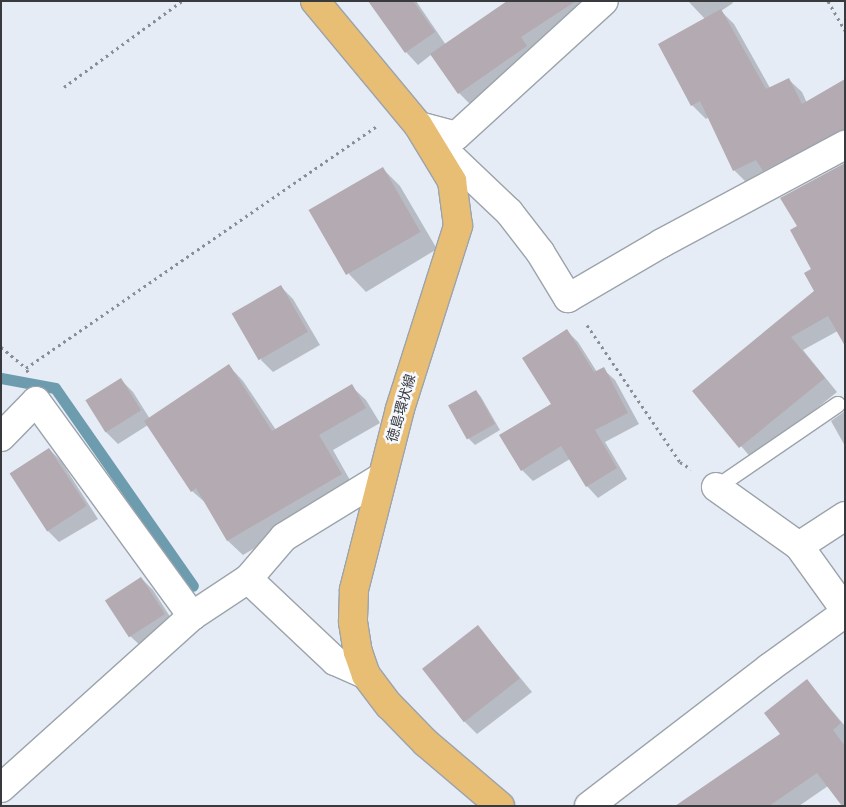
<!DOCTYPE html>
<meta charset="utf-8">
<style>
body{margin:0}
#map{position:relative;width:846px;height:807px;overflow:hidden;background:#e5ecf5;font-family:Quicksand,"Noto Sans JP",sans-serif}
div>[style]{position:absolute}
[style*='--x']{left:calc(var(--x)*1px);top:calc(var(--y)*1px);width:calc(var(--w)*1px);rotate:calc(var(--a)*1deg)}
.shadow>*{inset:0;background:#0003}
.stream>*{height:11px;margin:-5.5px;padding:0 5.5px;transform-origin:5.5px;border-radius:5.5px;background:#6e9caf}
.building>*{inset:0;background:#b3aab2;transform-origin:0 0}
.path>*{height:3px;margin-top:-1.5px;transform-origin:0;background:repeating-linear-gradient(90deg,#898d94 0 2.5px,transparent 0 6.5px)}
.roads{filter:drop-shadow(1px 0 #9ca3ab) drop-shadow(-1px 0 #9ca3ab) drop-shadow(0 1px #9ca3ab) drop-shadow(0 -1px #9ca3ab)}
.lane>*{height:15px;margin:-7.5px;padding:0 7.5px;transform-origin:7.5px;border-radius:7.5px;background:#fff}
.street>*{height:28px;margin:-14px;padding:0 14px;transform-origin:14px;border-radius:14px;background:#fff}
.primary>*{height:28px;margin:-14px;padding:0 14px;transform-origin:14px;border-radius:14px;background:#e8bd74}
span{translate:-50% -50%;white-space:nowrap;text-align:center;line-height:1.15;-webkit-text-stroke:5px #f5f9fe;paint-order:stroke}
.street-label{font-size:14px;color:#383a3e}
.frame{position:absolute;inset:0;border:2px solid #383a3e;pointer-events:none}
</style>
<div id="map">
<div class="shadow">
<i style="clip-path:polygon(386px 1px,416px 1px,446px 45px,509px 1px,591px 1px,473px 107px,459px 93px,432px 54px,418px 65px,406px 52px)"></i>
<i style="clip-path:polygon(688px 1px,732px 1px,733px 3px,721px 11px,734px 24px,770px 88px,788px 79px,802px 92px,807px 103px,845px 81px,845px 148px,747px 183px,734px 170px,709px 117px,706px 119px,692px 105px,659px 45px,705px 19px)"></i>
<i style="clip-path:polygon(382px 168px,400px 186px,437px 249px,366px 292px,349px 274px)"></i>
<i style="clip-path:polygon(799px 227px,845px 327px,803px 350px,837px 392px,753px 460px,694px 391px,816px 291px,812px 269px)"></i>
<i style="clip-path:polygon(281px 287px,293px 299px,320px 345px,273px 372px,261px 360px)"></i>
<i style="clip-path:polygon(567px 331px,578px 342px,597px 372px,603px 369px,615px 380px,639px 424px,605px 442px,627px 479px,598px 498px,587px 486px,570px 459px,533px 481px,522px 470px,553px 404px)"></i>
<i style="clip-path:polygon(229px 366px,243px 381px,276px 430px,351px 386px,366px 400px,380px 423px,333px 450px,355px 489px,243px 555px,228px 541px,208px 505px,192px 491px,148px 425px,118px 444px,106px 432px,121px 380px,133px 392px,150px 419px)"></i>
<i style="clip-path:polygon(476px 391px,481px 397px,500px 430px,475px 445px,469px 439px)"></i>
<i style="clip-path:polygon(845px 411px,845px 446px,831px 421px)"></i>
<i style="clip-path:polygon(49px 449px,61px 461px,98px 519px,59px 542px,47px 530px,11px 473px)"></i>
<i style="clip-path:polygon(141px 578px,153px 590px,176px 626px,143px 648px,130px 636px)"></i>
<i style="clip-path:polygon(478px 627px,532px 692px,477px 734px,465px 722px)"></i>
<i style="clip-path:polygon(807px 681px,845px 726px,845px 805px,828px 786px,799px 806px,685px 806px,782px 734px)"></i>
</div>
<div class="stream">
<i style="--x:1;--y:378;--w:55;--a:10.5"></i>
<i style="--x:55;--y:388;--w:241;--a:55.1"></i>
</div>
<div class="building">
<i style="clip-path:polygon(368px 1px,413px 1px,435px 32px,405px 53px)"></i>
<i style="clip-path:polygon(507px 1px,576px 1px,521px 37px,527px 46px,458px 94px,430px 54px)"></i>
<i style="clip-path:polygon(721px 9px,766px 89px,789px 78px,802px 104px,845px 79px,845px 129px,763px 171px,756px 160px,733px 171px,700px 101px,691px 106px,658px 44px)"></i>
<i style="clip-path:polygon(845px 163px,845px 346px,828px 316px,791px 337px,825px 378px,739px 448px,692px 391px,814px 291px,804px 273px,811px 269px,790px 230px,797px 226px,780px 198px)"></i>
<i style="left:383px;top:167px;width:75px;height:86px;rotate:60deg"></i>
<i style="left:281px;top:285px;width:54px;height:57px;rotate:60deg"></i>
<i style="clip-path:polygon(567px 329px,594px 372px,604px 367px,628px 413px,595px 430px,617px 468px,586px 487px,561px 446px,521px 471px,499px 435px,551px 404px,522px 358px)"></i>
<i style="clip-path:polygon(229px 364px,272px 431px,352px 384px,366px 408px,319px 435px,342px 474px,227px 541px,196px 488px,191px 492px,144px 421px)"></i>
<i style="left:121px;top:378px;width:38px;height:42px;rotate:58deg"></i>
<i style="left:476px;top:390px;width:39px;height:32px;rotate:61deg"></i>
<i style="left:49px;top:448px;width:69px;height:47px;rotate:57deg"></i>
<i style="left:141px;top:577px;width:44px;height:43px;rotate:57deg"></i>
<i style="left:478px;top:625px;width:68px;height:71px;rotate:52deg"></i>
<i style="clip-path:polygon(807px 679px,841px 723px,833px 730px,845px 746px,845px 806px,842px 806px,817px 773px,769px 806px,675px 806px,780px 734px,764px 713px)"></i>
</div>
<div class="path">
<i style="--x:828;--y:1;--w:34;--a:60"></i>
<i style="--x:64;--y:87;--w:146;--a:-36.1"></i>
<i style="--x:587;--y:325;--w:166;--a:55.8"></i>
<i style="--x:680;--y:462;--w:13;--a:32"></i>
<i style="--x:1;--y:347;--w:33;--a:40"></i>
<i style="--x:28;--y:372;--w:4;--a:-117"></i>
<i style="--x:26;--y:368;--w:425;--a:-34.6"></i>
</div>
<div class="roads">
<div class="lane">
<i style="--x:716;--y:487;--w:147;--a:-34.4"></i>
</div>
<div class="street">
<i style="--x:419;--y:126;--w:38;--a:15"></i>
<i style="--x:456;--y:136;--w:200;--a:-42.4"></i>
<i style="--x:431;--y:138;--w:108;--a:43.5"></i>
<i style="--x:509;--y:212;--w:51;--a:52.2"></i>
<i style="--x:540;--y:252;--w:54;--a:58.7"></i>
<i style="--x:568;--y:298;--w:109;--a:-30.3"></i>
<i style="--x:662;--y:243;--w:208;--a:-28.2"></i>
<i style="--x:1;--y:437;--w:50;--a:-45.8"></i>
<i style="--x:36;--y:401;--w:266;--a:54"></i>
<i style="--x:716;--y:487;--w:102;--a:35.4"></i>
<i style="--x:799;--y:546;--w:79;--a:54.3"></i>
<i style="--x:799;--y:546;--w:55;--a:-33.1"></i>
<i style="--x:248;--y:579;--w:120;--a:43.3"></i>
<i style="--x:335;--y:661;--w:34;--a:24"></i>
<i style="--x:1;--y:788;--w:257;--a:-42"></i>
<i style="--x:192;--y:616;--w:67;--a:-33.5"></i>
<i style="--x:248;--y:579;--w:55;--a:-49.4"></i>
<i style="--x:284;--y:537;--w:115;--a:-31.5"></i>
<i style="--x:589;--y:806;--w:227;--a:-37.5"></i>
<i style="--x:769;--y:668;--w:94;--a:-35.9"></i>
</div>
<div class="primary">
<i style="--x:315;--y:1;--w:161;--a:50.3"></i>
<i style="--x:418;--y:125;--w:66;--a:58.7"></i>
<i style="--x:452;--y:181;--w:45;--a:82.4"></i>
<i style="--x:458;--y:226;--w:192;--a:107.6"></i>
<i style="--x:400;--y:409;--w:187;--a:104.3"></i>
<i style="--x:354;--y:590;--w:32;--a:92"></i>
<i style="--x:353;--y:622;--w:30;--a:81"></i>
<i style="--x:358;--y:652;--w:24;--a:71"></i>
<i style="--x:366;--y:675;--w:38;--a:53"></i>
<i style="--x:389;--y:705;--w:53;--a:45.8"></i>
<i style="--x:426;--y:743;--w:97;--a:40.4"></i>
</div>
</div>
<div class="street-label">
<span style="left:401px;top:408px;rotate:-74deg">徳島環状線</span>
</div>
<div class="frame"></div>
</div>
